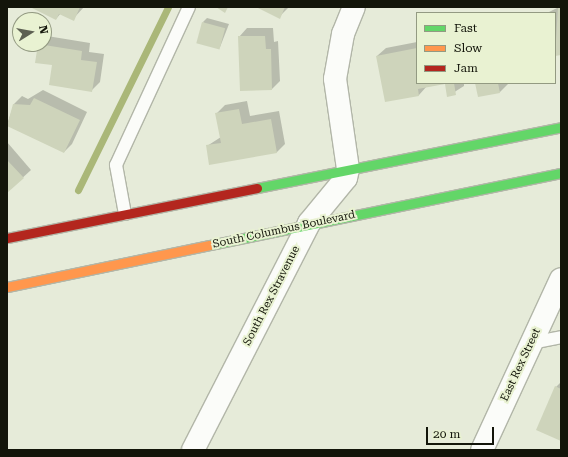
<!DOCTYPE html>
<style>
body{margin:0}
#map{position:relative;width:568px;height:457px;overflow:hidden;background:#e6ebd9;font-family:"Roboto Serif",serif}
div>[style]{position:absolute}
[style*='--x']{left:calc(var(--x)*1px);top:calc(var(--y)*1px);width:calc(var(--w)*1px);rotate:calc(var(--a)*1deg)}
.shadow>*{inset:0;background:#0003}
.stream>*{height:7px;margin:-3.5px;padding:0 3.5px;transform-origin:3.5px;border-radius:3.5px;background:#aab778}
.building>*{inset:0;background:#ced4bb;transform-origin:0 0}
.roads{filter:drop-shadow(1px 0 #b2b6a8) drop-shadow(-1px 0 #b2b6a8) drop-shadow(0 1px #b2b6a8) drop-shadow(0 -1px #b2b6a8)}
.lane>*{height:12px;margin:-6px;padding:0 6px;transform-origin:6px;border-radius:6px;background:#fbfcf9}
.street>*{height:22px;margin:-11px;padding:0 11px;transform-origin:11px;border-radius:11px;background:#fbfcf9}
.fast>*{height:9px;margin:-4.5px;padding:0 4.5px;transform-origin:4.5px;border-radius:4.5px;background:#63d668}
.slow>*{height:9px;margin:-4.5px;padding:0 4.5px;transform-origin:4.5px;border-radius:4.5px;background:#ff974d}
.jam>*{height:9px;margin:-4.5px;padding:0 4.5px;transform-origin:4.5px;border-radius:4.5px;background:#b3261e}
span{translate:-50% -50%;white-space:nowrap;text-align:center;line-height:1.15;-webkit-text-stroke:4px #e9f2d2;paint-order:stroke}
.street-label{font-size:11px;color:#13150a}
.frame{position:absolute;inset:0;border:8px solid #13150a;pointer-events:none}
.legend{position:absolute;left:416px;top:12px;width:140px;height:72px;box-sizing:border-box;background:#e9f2d2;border:1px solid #939a82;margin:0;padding:5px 7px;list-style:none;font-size:12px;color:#13150a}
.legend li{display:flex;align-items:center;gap:8px;height:20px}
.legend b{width:20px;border:1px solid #939a82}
.north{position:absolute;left:12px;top:12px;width:40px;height:40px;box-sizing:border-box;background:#e9f2d2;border:1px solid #939a82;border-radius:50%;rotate:79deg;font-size:11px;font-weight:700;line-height:16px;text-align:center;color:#13150a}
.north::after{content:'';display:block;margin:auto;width:14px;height:18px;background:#5d6052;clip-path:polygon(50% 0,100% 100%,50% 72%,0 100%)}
.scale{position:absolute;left:426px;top:427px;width:68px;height:18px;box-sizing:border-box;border:2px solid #13150a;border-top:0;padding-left:5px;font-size:12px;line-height:14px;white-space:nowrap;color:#13150a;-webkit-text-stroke:3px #e9f2d2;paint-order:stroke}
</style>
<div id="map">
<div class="shadow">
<i style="clip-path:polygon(33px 7px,84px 7px,73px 19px,61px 13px,56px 19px)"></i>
<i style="clip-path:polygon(258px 7px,289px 7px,279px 17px)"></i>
<i style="clip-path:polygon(559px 7px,561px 7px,561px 54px,555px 55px,555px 13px,547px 13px)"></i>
<i style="clip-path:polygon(207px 18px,229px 24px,220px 47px,203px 22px)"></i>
<i style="clip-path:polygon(247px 28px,273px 28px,274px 42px,278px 41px,280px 81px,272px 89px,239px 37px)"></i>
<i style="clip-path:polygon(47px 36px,90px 43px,89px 52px,104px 54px,100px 82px,92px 90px,53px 65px,39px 45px,44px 44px)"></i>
<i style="clip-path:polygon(417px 42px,417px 83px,464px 83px,464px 86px,448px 96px,446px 83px,427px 86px,419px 95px,386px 101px,377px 56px,386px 48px)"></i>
<i style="clip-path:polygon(476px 83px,508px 83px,508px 84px,500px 92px)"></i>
<i style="clip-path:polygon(43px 90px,87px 112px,72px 144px,64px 152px,7px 125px,14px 104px,22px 96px,28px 99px)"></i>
<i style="clip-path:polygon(247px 101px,250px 116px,279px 111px,285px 144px,277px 152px,210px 164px,207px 146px,221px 137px,216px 114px,225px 105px)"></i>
<i style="clip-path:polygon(7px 142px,31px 170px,7px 192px)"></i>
<i style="clip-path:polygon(561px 382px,561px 440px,556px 387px)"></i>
</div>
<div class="stream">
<i style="--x:78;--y:190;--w:204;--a:-63.8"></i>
</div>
<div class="building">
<i style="clip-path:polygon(30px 7px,80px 7px,74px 21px,59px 14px,56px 20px)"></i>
<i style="clip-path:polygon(216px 7px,228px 7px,225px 13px)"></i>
<i style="clip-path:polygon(256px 7px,285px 7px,280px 19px)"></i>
<i style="clip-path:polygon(558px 7px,561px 7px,561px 55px,555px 56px)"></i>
<i style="left:202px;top:22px;width:24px;height:22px;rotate:15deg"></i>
<i style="clip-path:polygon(238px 36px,265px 36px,266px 49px,271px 49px,272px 90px,240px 91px)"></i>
<i style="clip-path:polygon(38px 44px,82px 51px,81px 60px,97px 62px,92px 92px,49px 85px,52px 65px,35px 63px)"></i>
<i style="clip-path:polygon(417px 48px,417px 83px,454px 83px,456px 95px,447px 97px,445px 84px,418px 89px,419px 96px,385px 102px,376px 56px)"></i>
<i style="clip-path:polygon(475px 83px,498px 83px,500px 93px,478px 97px)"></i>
<i style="clip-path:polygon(34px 98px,80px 120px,64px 153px,7px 126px,13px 104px,30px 105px)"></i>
<i style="clip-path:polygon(239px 109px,242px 124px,271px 119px,277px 153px,209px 165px,206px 145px,221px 143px,215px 113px)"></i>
<i style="clip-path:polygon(7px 160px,24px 178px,7px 193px)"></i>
<i style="clip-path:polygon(555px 386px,561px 389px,561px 441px,536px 430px)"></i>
</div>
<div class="roads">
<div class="lane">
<i style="--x:125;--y:214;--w:50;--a:-100.4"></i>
<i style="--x:116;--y:165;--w:174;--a:-65.2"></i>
<i style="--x:531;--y:343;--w:31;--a:-11"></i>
</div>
<div class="street">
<i style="--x:193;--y:450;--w:255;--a:-62.9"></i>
<i style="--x:309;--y:223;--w:58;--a:-50.6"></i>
<i style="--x:346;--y:178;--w:9;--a:-77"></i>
<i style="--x:348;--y:169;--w:91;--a:-98.2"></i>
<i style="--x:335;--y:79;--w:46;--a:-79.9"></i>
<i style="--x:343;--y:34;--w:29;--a:-68"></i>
<i style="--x:482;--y:450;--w:188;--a:-65.2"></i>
</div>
<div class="fast">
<i style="--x:257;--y:188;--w:310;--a:-11.3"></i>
<i style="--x:210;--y:245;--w:358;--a:-11.6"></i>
</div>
<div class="slow">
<i style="--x:7;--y:287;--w:207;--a:-11.7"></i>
</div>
<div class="jam">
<i style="--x:7;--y:238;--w:255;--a:-11.3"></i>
</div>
</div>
<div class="street-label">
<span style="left:284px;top:230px;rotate:-12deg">South Columbus Boulevard</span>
<span style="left:272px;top:296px;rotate:-63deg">South Rex Stravenue</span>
<span style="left:521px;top:365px;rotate:-65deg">East Rex Street</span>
</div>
<div class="frame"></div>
<ul class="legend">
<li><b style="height:5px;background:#63d668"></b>Fast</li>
<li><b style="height:5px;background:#ff974d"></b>Slow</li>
<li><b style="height:5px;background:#b3261e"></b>Jam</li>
</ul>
<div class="north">N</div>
<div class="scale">20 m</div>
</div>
